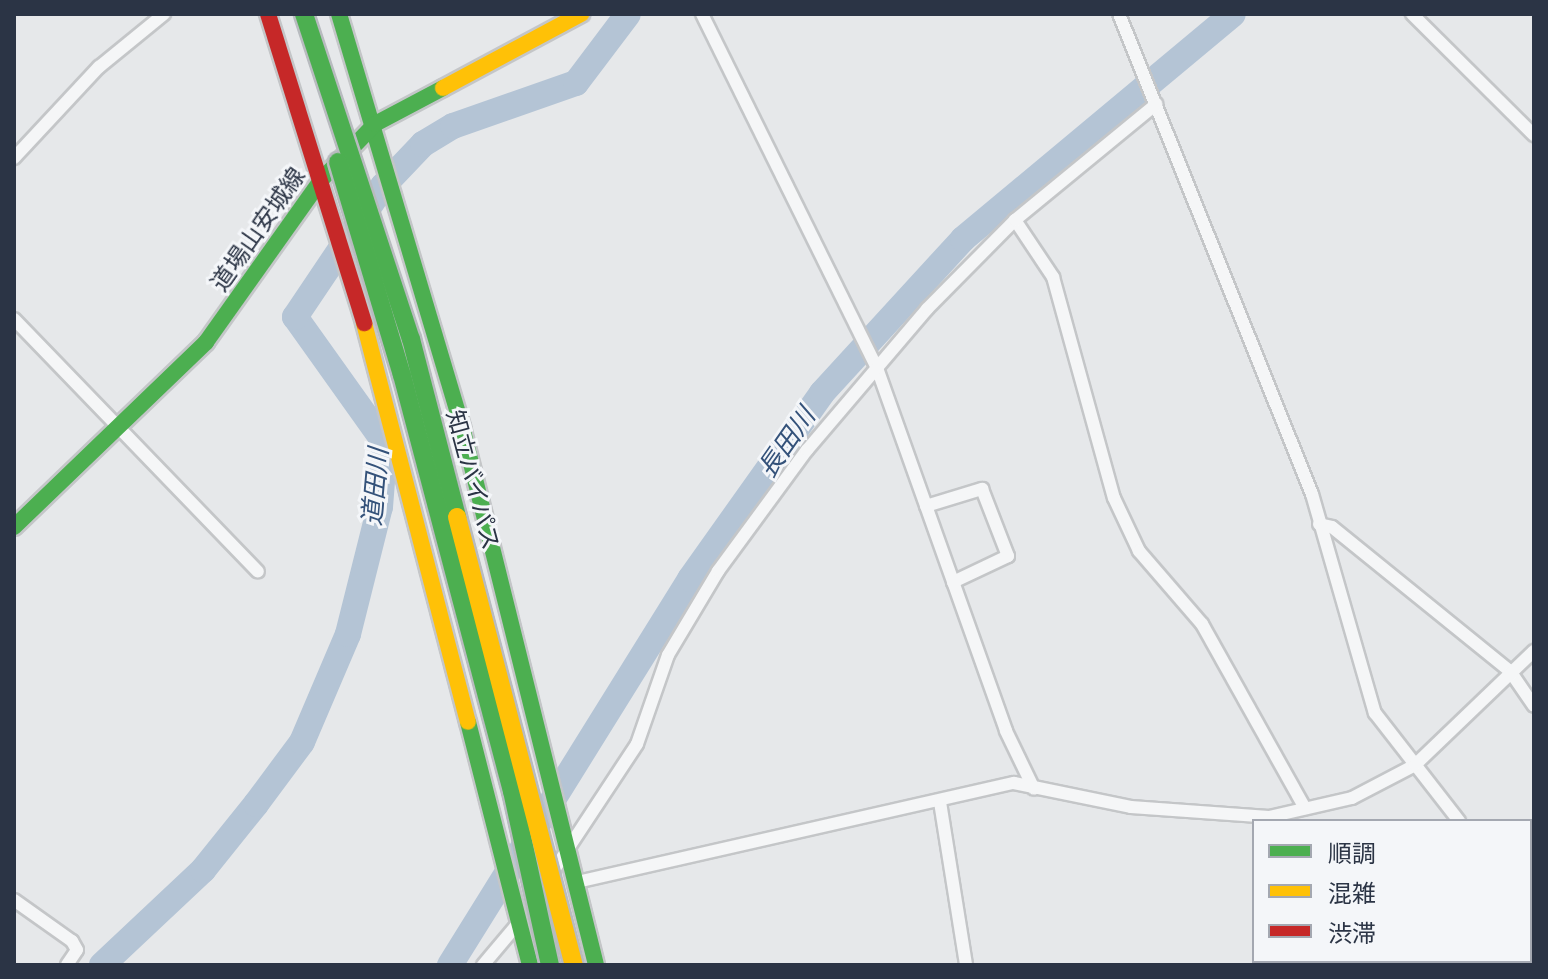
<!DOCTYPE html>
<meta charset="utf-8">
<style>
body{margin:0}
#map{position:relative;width:1548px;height:979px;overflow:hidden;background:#e6e8ea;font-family:Raleway,"Noto Sans JP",sans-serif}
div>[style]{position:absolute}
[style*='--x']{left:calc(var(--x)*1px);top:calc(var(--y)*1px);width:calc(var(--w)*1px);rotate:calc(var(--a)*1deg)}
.river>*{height:26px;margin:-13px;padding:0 13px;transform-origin:13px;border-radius:13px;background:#b4c4d5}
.roads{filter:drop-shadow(2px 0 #c4c6c8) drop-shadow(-2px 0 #c4c6c8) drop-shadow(0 2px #c4c6c8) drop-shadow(0 -2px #c4c6c8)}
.street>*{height:12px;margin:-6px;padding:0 6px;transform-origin:6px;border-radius:6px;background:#f5f6f7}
.fast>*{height:16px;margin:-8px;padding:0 8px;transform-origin:8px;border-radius:8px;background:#4caf50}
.slow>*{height:16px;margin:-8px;padding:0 8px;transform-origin:8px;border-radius:8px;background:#ffc107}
.jam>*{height:16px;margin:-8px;padding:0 8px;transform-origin:8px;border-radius:8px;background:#c62828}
.bridges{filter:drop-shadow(2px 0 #b8bbbf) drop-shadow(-2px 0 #b8bbbf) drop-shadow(0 2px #b8bbbf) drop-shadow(0 -2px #b8bbbf)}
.fast-bridge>*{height:18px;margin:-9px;padding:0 9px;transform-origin:9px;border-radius:9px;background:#4caf50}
.slow-bridge>*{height:18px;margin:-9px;padding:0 9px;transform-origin:9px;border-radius:9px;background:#ffc107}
span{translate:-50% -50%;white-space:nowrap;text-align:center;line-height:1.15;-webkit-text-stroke:6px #f4f6f9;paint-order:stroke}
.street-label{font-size:24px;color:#2b3445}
.water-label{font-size:26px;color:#34527a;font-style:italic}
.frame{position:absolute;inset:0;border:16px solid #2b3445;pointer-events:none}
.legend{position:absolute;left:1252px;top:819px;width:280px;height:144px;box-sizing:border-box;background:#f4f6f9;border:2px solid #a4a8b1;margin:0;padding:10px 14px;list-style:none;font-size:24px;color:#2b3445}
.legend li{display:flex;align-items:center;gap:16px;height:40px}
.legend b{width:40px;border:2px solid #a4a8b1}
</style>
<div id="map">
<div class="river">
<i style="--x:102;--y:965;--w:139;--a:-43.2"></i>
<i style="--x:203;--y:870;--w:85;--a:-51.2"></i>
<i style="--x:256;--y:804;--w:77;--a:-53.4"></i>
<i style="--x:302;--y:742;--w:117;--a:-66.9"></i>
<i style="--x:348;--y:634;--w:131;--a:-75.9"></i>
<i style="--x:380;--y:507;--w:64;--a:-85.5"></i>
<i style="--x:385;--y:443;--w:155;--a:-125.5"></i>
<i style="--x:295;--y:317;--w:158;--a:-56.1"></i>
<i style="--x:383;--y:186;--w:58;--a:-46.4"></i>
<i style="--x:423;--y:144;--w:35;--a:-31"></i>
<i style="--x:453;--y:126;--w:130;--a:-19.3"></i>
<i style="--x:576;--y:83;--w:86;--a:-53"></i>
<i style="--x:450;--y:965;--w:455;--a:-58.1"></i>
<i style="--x:690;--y:579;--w:228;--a:-54.6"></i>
<i style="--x:822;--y:393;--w:209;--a:-47.5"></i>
<i style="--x:963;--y:239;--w:351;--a:-39.8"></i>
</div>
<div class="roads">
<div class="street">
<i style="--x:702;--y:14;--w:395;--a:63.7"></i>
<i style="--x:877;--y:368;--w:385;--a:70.4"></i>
<i style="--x:1006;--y:731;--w:64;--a:64.2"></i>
<i style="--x:1119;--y:14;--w:517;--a:68.1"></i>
<i style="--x:1312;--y:494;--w:228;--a:74"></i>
<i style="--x:1375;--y:713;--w:137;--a:52.1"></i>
<i style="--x:1412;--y:14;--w:172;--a:44.8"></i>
<i style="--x:14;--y:158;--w:125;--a:-47"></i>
<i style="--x:99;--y:67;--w:84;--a:-39.2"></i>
<i style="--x:1015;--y:220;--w:69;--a:56.3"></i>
<i style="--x:1053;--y:277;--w:229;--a:74.6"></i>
<i style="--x:1114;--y:498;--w:59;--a:64.7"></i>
<i style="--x:1139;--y:551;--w:96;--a:49.2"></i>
<i style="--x:1202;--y:624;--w:211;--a:60.8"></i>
<i style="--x:14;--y:319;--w:351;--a:46"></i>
<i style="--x:926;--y:506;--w:59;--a:-16.9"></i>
<i style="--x:982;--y:489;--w:72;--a:68.8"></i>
<i style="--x:1008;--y:556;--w:61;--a:154.7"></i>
<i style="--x:1319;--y:524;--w:13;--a:13"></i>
<i style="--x:1332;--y:527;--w:229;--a:39"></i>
<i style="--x:1510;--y:671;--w:42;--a:55.6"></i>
<i style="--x:940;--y:802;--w:165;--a:80.9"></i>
<i style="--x:550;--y:876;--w:158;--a:-56.6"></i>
<i style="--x:637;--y:744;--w:94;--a:-70.8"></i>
<i style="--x:668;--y:655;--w:98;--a:-59.2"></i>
<i style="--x:718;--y:571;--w:150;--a:-53.7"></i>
<i style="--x:807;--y:450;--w:185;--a:-49.6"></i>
<i style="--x:927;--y:309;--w:125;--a:-45.3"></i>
<i style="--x:1015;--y:220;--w:183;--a:-39.4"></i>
<i style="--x:1530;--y:881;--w:6;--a:-51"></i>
<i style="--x:577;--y:882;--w:448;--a:-12.8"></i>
<i style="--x:1014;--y:783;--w:119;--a:11.6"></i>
<i style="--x:1131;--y:807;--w:138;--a:4.1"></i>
<i style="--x:1269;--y:817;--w:85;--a:-12.9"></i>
<i style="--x:1352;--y:798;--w:71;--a:-27.6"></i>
<i style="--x:1415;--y:765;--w:165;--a:-43.8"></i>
<i style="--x:14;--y:900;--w:71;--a:35.3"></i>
<i style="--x:72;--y:941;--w:10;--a:61"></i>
<i style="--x:77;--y:950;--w:18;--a:124"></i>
<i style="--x:1316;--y:961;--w:4;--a:76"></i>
<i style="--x:483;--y:965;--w:57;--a:-49.9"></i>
<i style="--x:1442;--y:965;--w:6;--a:-45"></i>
</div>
<div class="fast">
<i style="--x:339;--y:14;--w:431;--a:73.4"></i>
<i style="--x:462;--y:427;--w:554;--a:76.01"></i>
<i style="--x:14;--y:527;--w:267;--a:-43.9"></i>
<i style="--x:206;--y:342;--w:199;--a:-54.6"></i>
<i style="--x:321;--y:180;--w:78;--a:-46"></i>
<i style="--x:375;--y:124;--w:77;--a:-27.9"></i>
<i style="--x:468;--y:722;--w:251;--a:75.7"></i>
</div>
<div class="slow">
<i style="--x:443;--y:88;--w:157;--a:-28.2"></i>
<i style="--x:364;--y:323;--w:412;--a:75.4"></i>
</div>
<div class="jam">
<i style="--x:268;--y:14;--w:324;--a:72.7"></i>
</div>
</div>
<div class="bridges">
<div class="fast-bridge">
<i style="--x:304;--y:14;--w:342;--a:71.8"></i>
<i style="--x:411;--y:339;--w:184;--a:75.5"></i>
<i style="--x:338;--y:162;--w:222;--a:73.3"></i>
<i style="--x:402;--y:375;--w:430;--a:75.2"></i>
<i style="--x:512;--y:791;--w:178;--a:77.7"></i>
</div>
<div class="slow-bridge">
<i style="--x:457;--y:517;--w:463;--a:75.4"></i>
</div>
</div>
<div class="street-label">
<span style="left:258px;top:229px;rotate:-55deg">道場山安城線</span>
<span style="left:473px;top:480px;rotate:75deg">知立バイパス</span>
</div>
<div class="water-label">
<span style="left:787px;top:443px;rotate:-55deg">長田川</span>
<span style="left:376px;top:487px;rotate:-85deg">道田川</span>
</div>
<div class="frame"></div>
<ul class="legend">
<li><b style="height:10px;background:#4caf50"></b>順調</li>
<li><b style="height:10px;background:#ffc107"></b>混雑</li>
<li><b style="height:10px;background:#c62828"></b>渋滞</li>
</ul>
</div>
